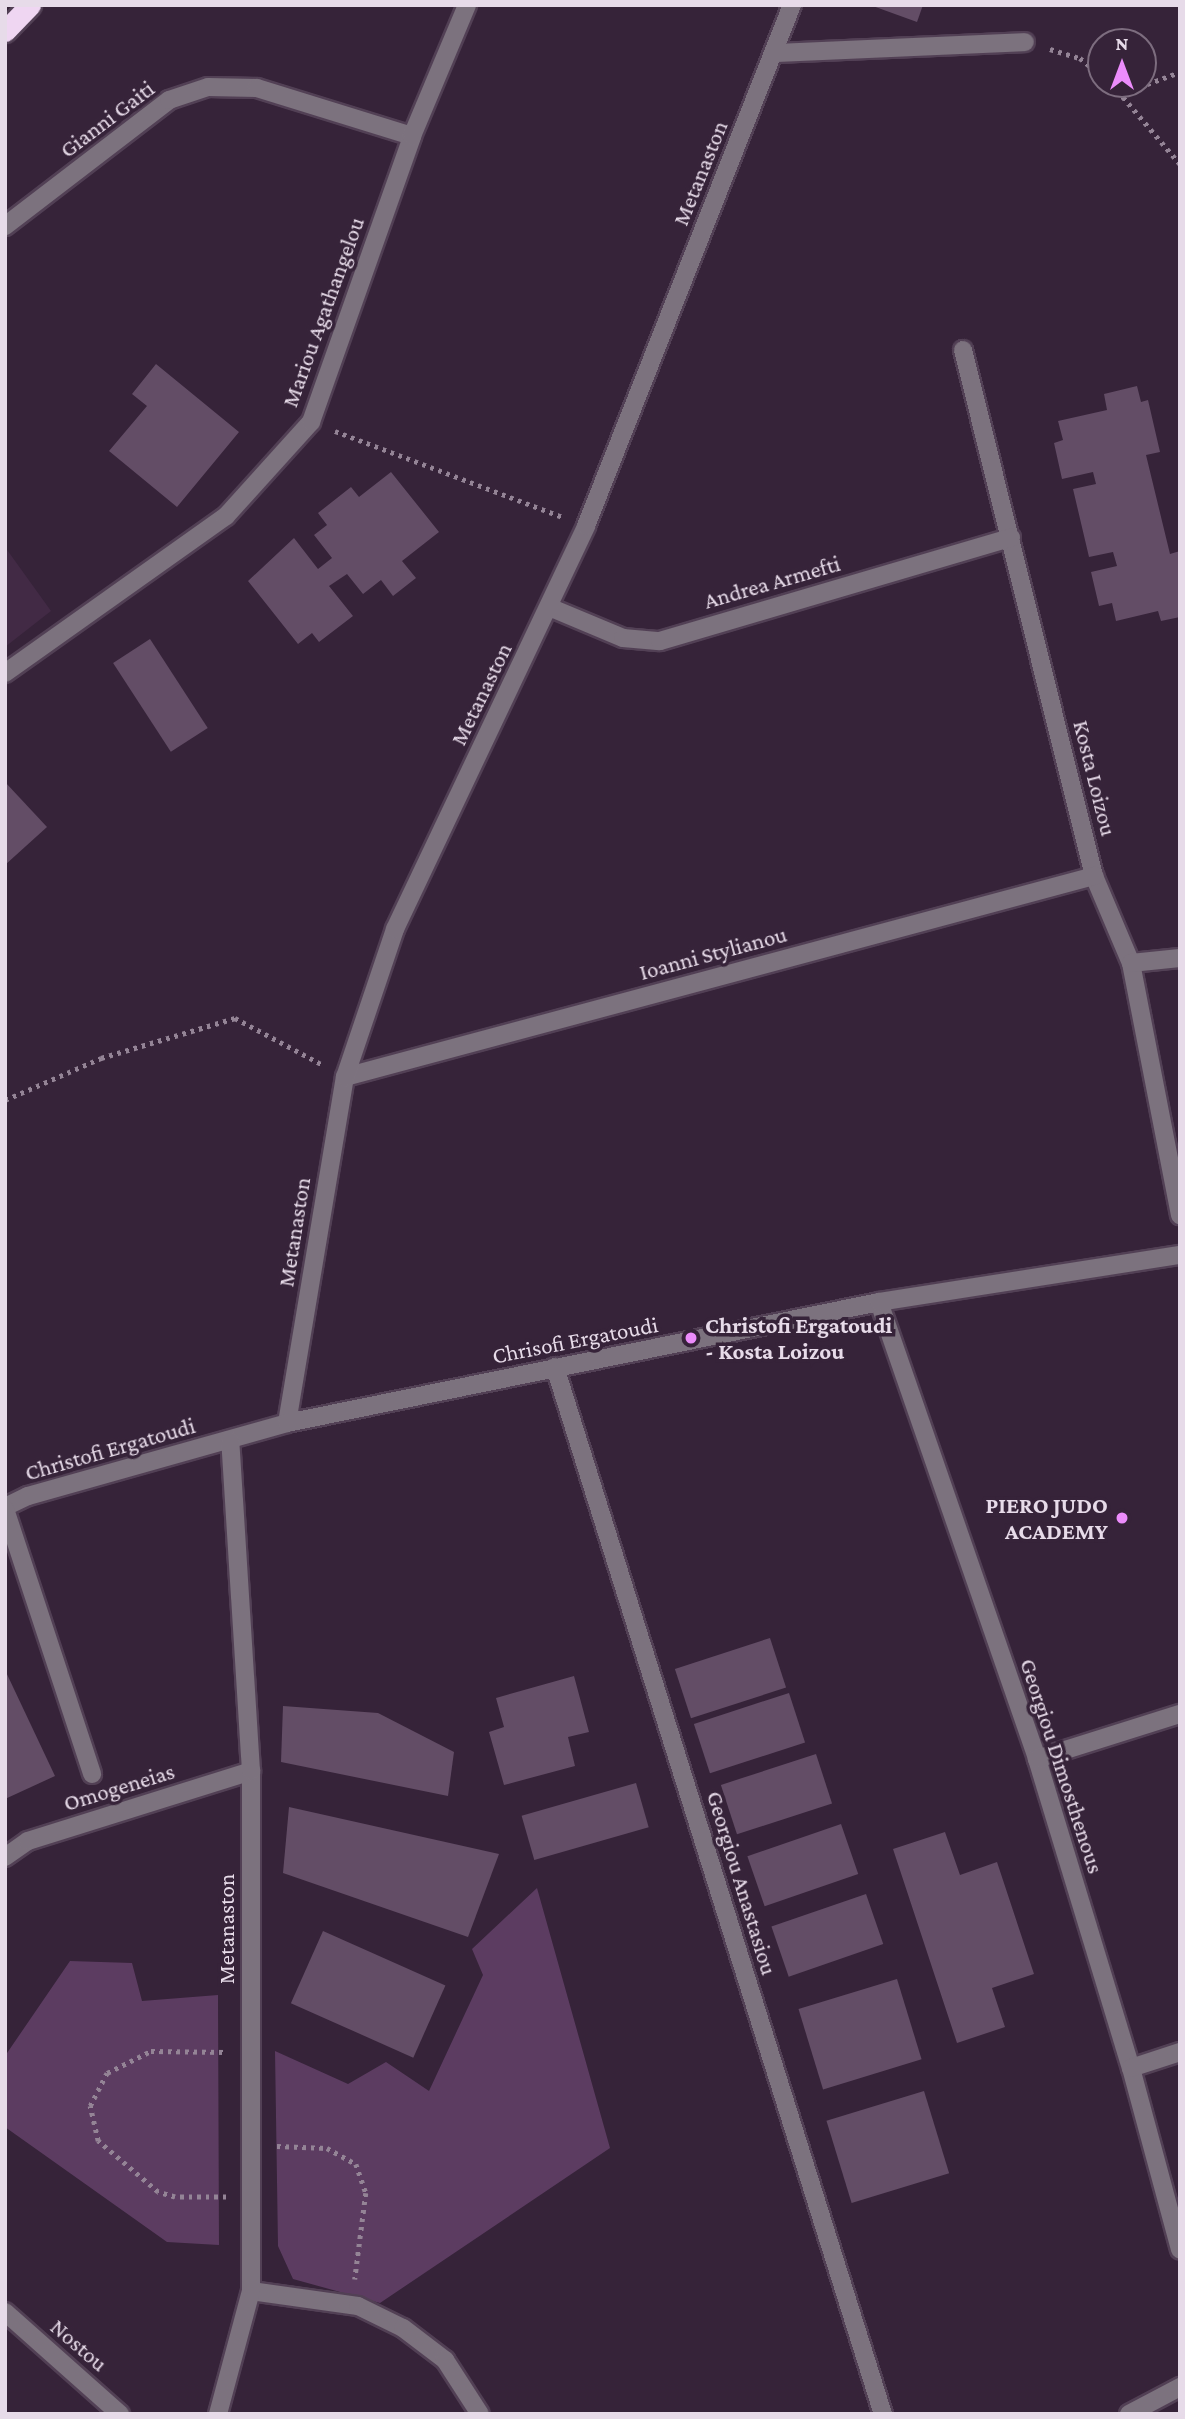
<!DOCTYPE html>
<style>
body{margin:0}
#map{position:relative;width:1185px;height:2419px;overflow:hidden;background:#362339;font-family:"Crimson Pro",serif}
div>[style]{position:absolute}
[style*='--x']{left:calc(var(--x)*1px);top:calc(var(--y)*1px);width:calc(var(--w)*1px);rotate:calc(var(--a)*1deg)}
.built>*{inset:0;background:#422a45}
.green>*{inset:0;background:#5c3c61}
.building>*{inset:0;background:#634d66;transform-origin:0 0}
.path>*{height:4.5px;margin-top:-2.25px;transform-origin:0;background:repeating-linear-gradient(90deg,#948496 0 3.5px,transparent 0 8.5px)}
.roads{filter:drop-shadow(2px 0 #524055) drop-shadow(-2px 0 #524055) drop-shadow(0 2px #524055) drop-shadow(0 -2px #524055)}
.minor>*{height:18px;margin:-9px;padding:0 9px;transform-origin:9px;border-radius:9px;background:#7c727e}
.highway>*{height:21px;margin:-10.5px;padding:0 10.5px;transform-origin:10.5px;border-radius:10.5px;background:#efd6f2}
.dots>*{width:19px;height:19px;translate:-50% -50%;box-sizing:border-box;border:4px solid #362339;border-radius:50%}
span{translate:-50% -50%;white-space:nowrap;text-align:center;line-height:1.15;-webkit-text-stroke:7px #362339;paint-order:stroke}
.street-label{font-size:23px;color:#e7dbe9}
.poi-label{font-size:23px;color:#e7dbe9;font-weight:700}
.left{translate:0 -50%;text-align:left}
.right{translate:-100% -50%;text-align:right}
.frame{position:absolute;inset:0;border:7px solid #e7dbe9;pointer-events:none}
.north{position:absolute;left:1087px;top:28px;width:70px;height:70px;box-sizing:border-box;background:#362339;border:2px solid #7d6d7f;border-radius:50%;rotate:0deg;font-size:19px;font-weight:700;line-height:28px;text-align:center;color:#e7dbe9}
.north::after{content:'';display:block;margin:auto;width:24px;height:32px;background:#ec8cfb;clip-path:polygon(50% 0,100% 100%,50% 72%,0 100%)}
</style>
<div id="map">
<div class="built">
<i style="clip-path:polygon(5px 547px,51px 611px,5px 647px)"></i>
</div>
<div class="green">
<i style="clip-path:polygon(537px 1888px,610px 2148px,380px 2303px,293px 2279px,278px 2246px,275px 2051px,348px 2084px,386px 2062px,429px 2091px,483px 1975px,472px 1949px)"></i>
<i style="clip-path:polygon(70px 1961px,132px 1963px,142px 2001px,218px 1995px,219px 2245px,167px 2242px,5px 2127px,5px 2056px)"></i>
</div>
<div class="building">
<i style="clip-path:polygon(870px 5px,923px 5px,917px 22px)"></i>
<i style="clip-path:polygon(156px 364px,239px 432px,177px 507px,109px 451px,147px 406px,132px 394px)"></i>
<i style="clip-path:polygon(1137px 386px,1141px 402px,1148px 400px,1160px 452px,1146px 455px,1170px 554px,1180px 551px,1180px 617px,1161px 621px,1158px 611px,1116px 621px,1112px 603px,1099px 606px,1091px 572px,1117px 566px,1113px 552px,1089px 557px,1073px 489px,1096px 484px,1093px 472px,1062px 479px,1054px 443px,1063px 440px,1058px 421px,1107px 410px,1104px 394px)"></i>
<i style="clip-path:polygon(391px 472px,439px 532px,402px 561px,416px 578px,393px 596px,381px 580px,363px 594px,347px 574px,329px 586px,353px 616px,319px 642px,312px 633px,298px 644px,248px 581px,294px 538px,318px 569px,332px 558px,314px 535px,327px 525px,318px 513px,351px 487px,359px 497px)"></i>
<i style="left:150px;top:639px;width:106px;height:44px;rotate:57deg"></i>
<i style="clip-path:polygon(5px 782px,47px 827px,5px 865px)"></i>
<i style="left:770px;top:1638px;width:52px;height:100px;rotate:72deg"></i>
<i style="clip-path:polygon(5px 1670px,55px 1776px,5px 1799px)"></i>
<i style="clip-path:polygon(574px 1676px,589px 1732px,568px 1737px,575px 1766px,504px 1785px,489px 1732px,504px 1727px,496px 1698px)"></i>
<i style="left:789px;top:1693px;width:52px;height:100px;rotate:72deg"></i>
<i style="clip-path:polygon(283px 1706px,378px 1713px,454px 1752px,448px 1796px,281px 1762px)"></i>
<i style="left:816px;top:1754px;width:52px;height:100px;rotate:72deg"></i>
<i style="left:636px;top:1783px;width:46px;height:119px;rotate:74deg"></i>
<i style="clip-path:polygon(289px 1807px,499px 1854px,468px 1937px,283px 1873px)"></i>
<i style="left:841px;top:1824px;width:53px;height:99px;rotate:71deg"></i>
<i style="clip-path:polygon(945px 1832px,960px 1875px,997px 1862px,1034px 1974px,992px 1988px,1005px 2027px,957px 2043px,893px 1849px)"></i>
<i style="left:866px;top:1894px;width:53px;height:100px;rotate:71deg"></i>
<i style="left:323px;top:1931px;width:134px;height:79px;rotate:24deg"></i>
<i style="left:897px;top:1979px;width:84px;height:103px;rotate:73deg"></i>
<i style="left:924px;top:2091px;width:86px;height:102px;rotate:73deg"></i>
</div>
<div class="path">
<i style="--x:1050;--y:49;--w:31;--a:17"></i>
<i style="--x:1080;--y:58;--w:27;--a:39"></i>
<i style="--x:1112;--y:84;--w:105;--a:49.6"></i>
<i style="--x:1123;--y:93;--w:61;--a:-20.2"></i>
<i style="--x:335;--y:431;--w:243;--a:20.7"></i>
<i style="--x:5;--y:1100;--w:105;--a:-23.6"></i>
<i style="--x:101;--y:1058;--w:140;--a:-16.6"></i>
<i style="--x:235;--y:1018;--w:98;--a:28.1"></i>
<i style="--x:277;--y:2146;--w:50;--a:2.3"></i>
<i style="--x:327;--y:2148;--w:33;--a:29"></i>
<i style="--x:356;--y:2164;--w:31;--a:71"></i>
<i style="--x:366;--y:2193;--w:87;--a:97.3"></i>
<i style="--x:226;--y:2197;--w:51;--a:180"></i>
<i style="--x:175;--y:2197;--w:18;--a:-164"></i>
<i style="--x:158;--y:2192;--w:79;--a:-139.6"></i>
<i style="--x:98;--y:2141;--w:36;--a:-103"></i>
<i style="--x:90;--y:2106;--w:37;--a:-63"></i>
<i style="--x:107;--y:2073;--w:49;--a:-26.6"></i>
<i style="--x:151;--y:2051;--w:75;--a:0.8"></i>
</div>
<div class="roads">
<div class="minor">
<i style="--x:774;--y:53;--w:251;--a:-2.5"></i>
<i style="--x:5;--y:226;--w:207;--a:-37.5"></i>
<i style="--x:169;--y:100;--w:41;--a:-18.4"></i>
<i style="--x:208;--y:87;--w:49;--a:1.2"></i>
<i style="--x:257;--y:88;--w:162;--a:17.2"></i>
<i style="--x:963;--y:350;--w:542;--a:76.02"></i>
<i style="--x:1094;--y:876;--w:95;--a:67"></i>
<i style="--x:1131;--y:963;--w:257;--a:79"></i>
<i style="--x:549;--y:607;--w:80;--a:22.7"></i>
<i style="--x:623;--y:638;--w:37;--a:5"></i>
<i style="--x:660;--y:641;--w:366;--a:-16.4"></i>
<i style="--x:5;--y:673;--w:271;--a:-35.4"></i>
<i style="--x:226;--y:516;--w:127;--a:-47.9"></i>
<i style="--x:311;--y:422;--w:303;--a:-70.5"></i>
<i style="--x:412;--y:136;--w:142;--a:-67.2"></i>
<i style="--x:1131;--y:963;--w:49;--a:-5.8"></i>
<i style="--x:345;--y:1077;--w:776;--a:-15.02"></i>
<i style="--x:879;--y:1302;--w:484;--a:70.9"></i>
<i style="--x:1037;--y:1759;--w:323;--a:73.1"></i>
<i style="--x:1131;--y:2068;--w:188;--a:74.9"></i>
<i style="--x:555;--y:1367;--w:1097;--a:72.61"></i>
<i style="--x:287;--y:1423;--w:351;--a:-80.5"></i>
<i style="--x:345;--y:1077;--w:156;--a:-71.3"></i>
<i style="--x:395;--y:929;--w:446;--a:-64.6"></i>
<i style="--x:586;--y:526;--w:560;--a:-68.43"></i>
<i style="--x:5;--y:1507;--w:25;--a:-26"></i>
<i style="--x:28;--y:1496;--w:269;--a:-15.7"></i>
<i style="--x:287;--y:1423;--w:604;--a:-11.55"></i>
<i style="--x:879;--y:1302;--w:305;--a:-8.9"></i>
<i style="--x:5;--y:1509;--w:279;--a:71.8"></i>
<i style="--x:1037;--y:1759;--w:150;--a:-17.5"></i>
<i style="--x:5;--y:1857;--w:28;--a:-35"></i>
<i style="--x:28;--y:1841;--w:234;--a:-17.4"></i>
<i style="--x:1131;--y:2068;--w:52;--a:-18.1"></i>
<i style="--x:251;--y:2291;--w:108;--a:8"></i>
<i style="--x:358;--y:2306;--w:50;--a:26.1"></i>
<i style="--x:403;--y:2328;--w:53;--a:37.3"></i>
<i style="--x:445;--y:2360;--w:64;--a:57.1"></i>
<i style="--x:5;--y:2312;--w:154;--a:41.6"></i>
<i style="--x:218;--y:2414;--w:127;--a:-75"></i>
<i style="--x:251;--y:2291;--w:520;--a:-90"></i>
<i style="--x:251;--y:1771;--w:331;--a:-93.6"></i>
<i style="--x:1129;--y:2414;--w:58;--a:-27.9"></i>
</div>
<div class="highway">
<i style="--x:5;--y:31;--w:36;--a:-46"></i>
</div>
</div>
<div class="dots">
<i style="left:691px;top:1338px;background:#ec8cfb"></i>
<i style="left:1122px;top:1518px;background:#ec8cfb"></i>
</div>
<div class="street-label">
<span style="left:107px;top:119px;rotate:-37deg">Gianni Gaiti</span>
<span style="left:700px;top:173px;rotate:-68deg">Metanaston</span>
<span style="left:323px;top:312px;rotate:-70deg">Mariou Agathangelou</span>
<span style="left:772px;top:582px;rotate:-16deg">Andrea Armefti</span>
<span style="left:481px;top:694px;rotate:-64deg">Metanaston</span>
<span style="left:1095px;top:778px;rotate:76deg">Kosta Loizou</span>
<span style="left:713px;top:953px;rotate:-15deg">Ioanni Stylianou</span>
<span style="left:294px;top:1232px;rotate:-81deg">Metanaston</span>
<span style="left:575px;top:1340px;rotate:-11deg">Chrisofi Ergatoudi</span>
<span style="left:110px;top:1449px;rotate:-16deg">Christofi Ergatoudi</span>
<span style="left:1062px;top:1766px;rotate:72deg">Georgiou Dimosthenous</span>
<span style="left:119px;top:1787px;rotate:-17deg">Omogeneias</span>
<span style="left:742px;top:1883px;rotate:73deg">Georgiou Anastasiou</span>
<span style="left:226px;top:1929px;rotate:-90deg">Metanaston</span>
<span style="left:79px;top:2345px;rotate:41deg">Nostou</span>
</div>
<div class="poi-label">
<span class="left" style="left:705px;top:1338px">Christofi Ergatoudi<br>- Kosta Loizou</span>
<span class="right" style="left:1108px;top:1518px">PIERO JUDO<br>ACADEMY</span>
</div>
<div class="frame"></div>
<div class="north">N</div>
</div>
